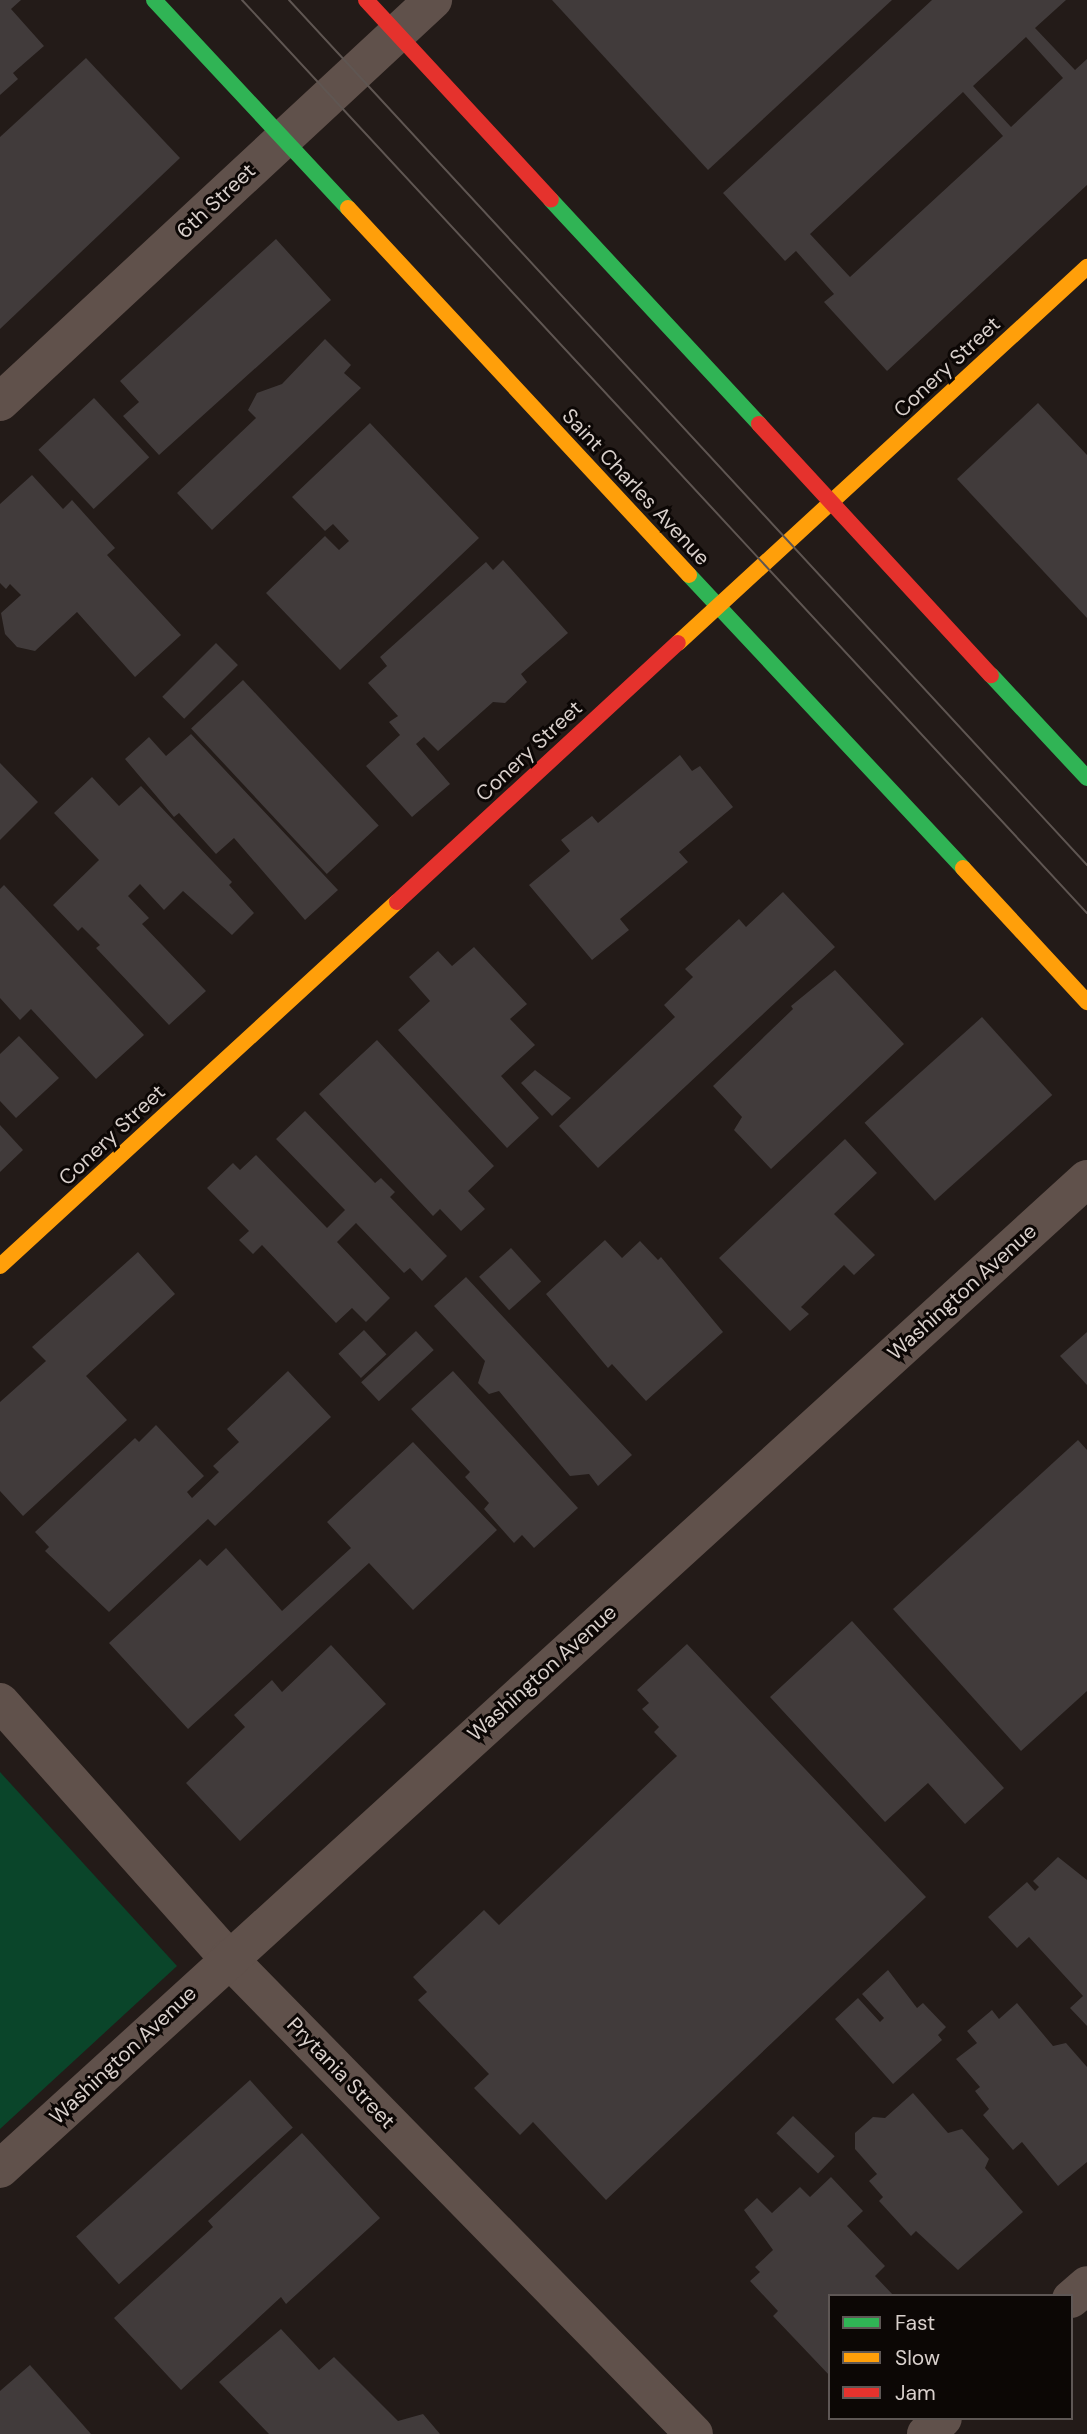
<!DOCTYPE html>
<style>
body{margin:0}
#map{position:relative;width:1087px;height:2434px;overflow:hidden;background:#231b18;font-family:"DM Sans",sans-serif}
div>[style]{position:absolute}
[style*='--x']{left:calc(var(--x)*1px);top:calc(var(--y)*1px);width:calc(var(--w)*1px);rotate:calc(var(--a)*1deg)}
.green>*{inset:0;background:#0a452a}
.building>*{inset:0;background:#413b3b;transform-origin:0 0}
.street>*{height:38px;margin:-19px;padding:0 19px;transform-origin:19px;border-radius:19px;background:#60514b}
.fast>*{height:16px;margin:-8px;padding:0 8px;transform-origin:8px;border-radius:8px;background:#30b455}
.slow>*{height:16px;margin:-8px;padding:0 8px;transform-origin:8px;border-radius:8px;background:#ff9f0a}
.jam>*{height:16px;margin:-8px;padding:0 8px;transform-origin:8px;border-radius:8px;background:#e5322d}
.tram>*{height:2px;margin:-1px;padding:0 1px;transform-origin:1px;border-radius:1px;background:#5f5652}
span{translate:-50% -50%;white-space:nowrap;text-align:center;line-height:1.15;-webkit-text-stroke:6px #0c0705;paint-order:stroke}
.street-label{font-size:21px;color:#d9d0cc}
.legend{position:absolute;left:828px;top:2294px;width:245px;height:126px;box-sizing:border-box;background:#0c0705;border:2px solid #5e5755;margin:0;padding:9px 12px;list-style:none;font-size:21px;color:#d9d0cc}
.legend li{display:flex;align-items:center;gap:14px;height:35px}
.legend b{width:35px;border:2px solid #5e5755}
</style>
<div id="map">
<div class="green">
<i style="clip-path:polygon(0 1772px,177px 1966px,0 2129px)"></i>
</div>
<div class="building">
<i style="clip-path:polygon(0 0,21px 0,11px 9px,44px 46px,13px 73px,18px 79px,0 95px)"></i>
<i style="clip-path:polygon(552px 0,892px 0,708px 170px)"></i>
<i style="clip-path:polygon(evenodd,932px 0,1066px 0,1035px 28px,1075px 70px,1087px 59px,1087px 185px,887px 371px,824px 302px,834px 294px,796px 251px,785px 261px,723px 193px,932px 0,1026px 37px,1063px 78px,1011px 127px,973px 86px,1026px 37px,932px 0,963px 92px,1003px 136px,850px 277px,810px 234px,963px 92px)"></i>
<i style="clip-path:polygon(86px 58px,180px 158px,0 329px,0 137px)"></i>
<i style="clip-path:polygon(276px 239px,331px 300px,159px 455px,123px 416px,139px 402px,120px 381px)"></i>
<i style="clip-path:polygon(325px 339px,351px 365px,344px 373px,361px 388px,212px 530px,177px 493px,256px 418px,248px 410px,257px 393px,282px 384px)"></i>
<i style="left:94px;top:398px;width:81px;height:76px;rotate:47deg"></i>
<i style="clip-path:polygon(1038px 403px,1087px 455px,1087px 618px,957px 479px)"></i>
<i style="clip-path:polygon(370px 423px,479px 538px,340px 670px,266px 593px,325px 536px,339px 550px,349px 541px,333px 524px,325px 531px,292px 497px)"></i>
<i style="clip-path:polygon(32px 475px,63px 509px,72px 500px,115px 548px,107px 555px,181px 635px,135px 677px,77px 612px,35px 651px,17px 647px,5px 634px,1px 613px,21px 595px,10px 584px,6px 589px,0 583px,0 504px)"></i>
<i style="clip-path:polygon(503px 560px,568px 633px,521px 674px,527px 682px,505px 703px,493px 702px,438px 751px,424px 737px,416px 744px,450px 784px,412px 817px,366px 766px,400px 735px,389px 722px,398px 716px,368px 683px,387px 666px,380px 657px,486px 562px,493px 570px)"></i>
<i style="left:216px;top:643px;width:31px;height:76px;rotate:45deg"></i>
<i style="left:243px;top:680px;width:199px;height:71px;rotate:47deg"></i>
<i style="clip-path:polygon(191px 734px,338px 890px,305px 920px,234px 838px,216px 854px,179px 813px,174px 817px,125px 759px,149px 737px,166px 756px)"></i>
<i style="clip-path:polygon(680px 755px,692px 771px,700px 766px,733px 807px,679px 852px,688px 862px,620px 919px,629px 930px,592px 960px,529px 885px,570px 851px,561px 840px,592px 816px,598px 823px)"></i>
<i style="clip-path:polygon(0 763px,38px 802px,0 840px)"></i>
<i style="clip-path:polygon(92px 777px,119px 806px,141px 786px,232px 882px,229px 885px,254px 913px,232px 935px,183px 891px,164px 910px,140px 884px,128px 896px,149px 918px,142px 924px,206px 991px,169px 1025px,96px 948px,100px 945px,82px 927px,78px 931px,53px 905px,99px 860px,54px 813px)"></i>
<i style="clip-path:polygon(4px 885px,144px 1035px,96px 1079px,31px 1009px,20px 1020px,0 998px,0 889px)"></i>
<i style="clip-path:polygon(783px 892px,835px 947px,598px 1168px,559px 1126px,675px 1017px,664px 1005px,693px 977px,685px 969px,739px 919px,746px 927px)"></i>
<i style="clip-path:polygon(474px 947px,527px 1004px,510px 1019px,535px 1045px,501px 1076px,539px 1118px,507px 1148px,398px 1030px,430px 1001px,409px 977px,438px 951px,452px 966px)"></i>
<i style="clip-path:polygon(835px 970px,904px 1044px,771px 1169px,734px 1130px,742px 1117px,713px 1086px,793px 1009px,791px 1006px)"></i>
<i style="left:982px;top:1017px;width:105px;height:158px;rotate:48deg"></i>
<i style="clip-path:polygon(19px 1036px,59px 1078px,16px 1118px,0 1101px,0 1054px)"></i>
<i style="clip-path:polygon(377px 1040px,494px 1166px,468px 1191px,485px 1209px,461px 1231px,440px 1209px,433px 1216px,319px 1094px)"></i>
<i style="clip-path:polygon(535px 1070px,571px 1098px,552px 1116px,521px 1083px)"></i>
<i style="clip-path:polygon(305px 1111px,375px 1183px,381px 1178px,395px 1192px,390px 1197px,447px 1256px,422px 1281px,410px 1268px,404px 1273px,356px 1223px,337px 1242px,390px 1298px,366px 1322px,352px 1308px,336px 1323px,262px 1245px,253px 1254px,239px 1240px,249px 1231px,207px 1188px,233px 1163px,240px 1170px,256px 1155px,327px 1228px,345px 1210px,276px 1139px)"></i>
<i style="clip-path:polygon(0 1125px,23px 1150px,0 1172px)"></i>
<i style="clip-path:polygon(845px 1139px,877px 1173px,834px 1214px,875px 1255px,854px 1275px,844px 1265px,801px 1307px,809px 1314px,790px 1331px,719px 1258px)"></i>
<i style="clip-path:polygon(605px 1240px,622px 1258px,640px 1241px,658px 1260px,661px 1257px,723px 1332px,646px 1401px,612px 1364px,608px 1368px,546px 1294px)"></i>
<i style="left:511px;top:1248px;width:45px;height:43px;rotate:48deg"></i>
<i style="clip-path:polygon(138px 1252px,175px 1294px,86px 1376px,127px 1420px,23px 1516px,0 1491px,0 1402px,46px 1361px,32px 1347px)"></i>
<i style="clip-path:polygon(466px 1277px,632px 1455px,598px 1486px,589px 1474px,570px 1476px,499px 1391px,489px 1394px,478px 1383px,485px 1361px,434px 1306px)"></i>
<i style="left:364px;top:1330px;width:33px;height:35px;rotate:47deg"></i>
<i style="left:416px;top:1331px;width:26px;height:75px;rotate:47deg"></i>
<i style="clip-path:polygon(1087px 1332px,1087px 1385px,1060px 1356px)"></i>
<i style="clip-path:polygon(288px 1371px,331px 1417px,215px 1526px,208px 1519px,109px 1612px,45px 1551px,49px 1547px,35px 1532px,135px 1438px,139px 1442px,156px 1425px,204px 1476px,187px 1492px,192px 1498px,219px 1472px,213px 1466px,239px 1442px,227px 1429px)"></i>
<i style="clip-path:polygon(453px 1371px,578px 1508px,534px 1548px,522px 1535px,514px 1543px,484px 1509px,489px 1503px,465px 1477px,470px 1472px,411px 1409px)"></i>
<i style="clip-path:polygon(1078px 1440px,1087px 1450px,1087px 1691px,1021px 1751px,893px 1609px)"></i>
<i style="clip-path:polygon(413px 1442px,497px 1530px,413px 1610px,369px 1563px,188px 1729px,109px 1643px,200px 1559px,207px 1566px,226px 1548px,282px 1611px,351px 1548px,327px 1522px)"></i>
<i style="clip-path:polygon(852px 1621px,1004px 1788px,965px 1824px,928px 1783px,885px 1822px,770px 1697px)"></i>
<i style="clip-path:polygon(687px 1644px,926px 1897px,606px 2200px,533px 2122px,520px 2135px,474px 2088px,489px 2074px,418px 2000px,427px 1992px,413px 1977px,484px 1910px,499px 1925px,677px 1756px,654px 1732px,659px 1727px,642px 1709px,649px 1703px,637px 1690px)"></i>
<i style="clip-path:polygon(331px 1645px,386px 1704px,240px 1841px,186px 1783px,245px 1727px,234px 1715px,272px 1680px,282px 1692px)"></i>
<i style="clip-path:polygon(1058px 1857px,1087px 1880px,1087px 2026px,1070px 2008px,1083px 1996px,1029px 1937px,1017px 1948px,988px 1917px,1027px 1882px,1035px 1891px,1039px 1887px,1033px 1881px)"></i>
<i style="clip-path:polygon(888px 1970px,917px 2008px,923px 2003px,946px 2027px,938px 2035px,942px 2040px,893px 2084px,835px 2019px,858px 1998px,880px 2022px,884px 2018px,862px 1994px)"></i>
<i style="clip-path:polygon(1017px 2003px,1053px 2046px,1066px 2043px,1087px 2067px,1087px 2162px,1058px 2186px,1022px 2142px,1013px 2150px,983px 2115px,989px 2109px,975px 2091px,980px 2087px,956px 2059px,977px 2043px,967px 2031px,992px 2010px,999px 2019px)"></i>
<i style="left:250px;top:2080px;width:64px;height:234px;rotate:48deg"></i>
<i style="clip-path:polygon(913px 2093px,948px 2133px,962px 2129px,989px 2159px,985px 2168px,1023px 2212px,958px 2270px,916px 2231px,911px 2236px,879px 2201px,883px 2197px,869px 2181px,877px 2174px,855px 2149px,855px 2133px,873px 2117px,885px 2118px)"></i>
<i style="left:793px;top:2116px;width:58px;height:24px;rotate:44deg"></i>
<i style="clip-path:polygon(302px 2133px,380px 2218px,286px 2304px,281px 2297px,181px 2390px,114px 2318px,213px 2227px,208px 2221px)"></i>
<i style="clip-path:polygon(831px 2177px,863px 2211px,847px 2226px,885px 2266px,875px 2276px,894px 2296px,830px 2296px,830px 2376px,773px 2316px,778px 2311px,750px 2281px,760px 2272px,755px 2267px,773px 2250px,744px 2210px,757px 2198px,772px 2213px,800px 2187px,810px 2197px)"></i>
<i style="clip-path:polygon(281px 2329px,319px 2370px,334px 2357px,398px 2421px,423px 2414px,440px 2434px,269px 2434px,219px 2382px)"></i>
<i style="clip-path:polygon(30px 2365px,91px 2434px,0 2434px,0 2391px)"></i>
</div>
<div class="street">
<i style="--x:0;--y:402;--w:591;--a:-42.87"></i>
<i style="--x:0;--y:1702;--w:343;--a:48.3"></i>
<i style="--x:228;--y:1958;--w:666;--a:45.61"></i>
<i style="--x:0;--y:2169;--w:1470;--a:-42.33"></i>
<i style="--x:1071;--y:2299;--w:21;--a:-41"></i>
<i style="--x:926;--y:2434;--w:23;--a:-43"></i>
</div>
<div class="fast">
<i style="--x:154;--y:0;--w:284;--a:47"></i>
<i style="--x:551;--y:200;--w:306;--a:47.1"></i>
<i style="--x:689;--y:575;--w:401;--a:46.9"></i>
<i style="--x:991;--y:675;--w:141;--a:47"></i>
</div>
<div class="slow">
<i style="--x:348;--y:208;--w:501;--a:47.1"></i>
<i style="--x:678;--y:643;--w:556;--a:-42.59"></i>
<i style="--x:963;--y:868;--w:183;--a:47.2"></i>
<i style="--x:0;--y:1266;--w:539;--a:-42.52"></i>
</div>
<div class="jam">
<i style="--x:366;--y:0;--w:272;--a:47.2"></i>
<i style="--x:759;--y:424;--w:342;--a:47.3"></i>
<i style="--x:397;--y:902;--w:382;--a:-42.7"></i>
</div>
<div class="tram">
<i style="--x:242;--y:0;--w:1244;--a:47.22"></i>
<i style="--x:289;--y:0;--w:1177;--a:47.31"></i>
</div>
<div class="street-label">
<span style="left:216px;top:201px;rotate:-43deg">6th Street</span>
<span style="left:947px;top:367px;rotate:-43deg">Conery Street</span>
<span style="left:636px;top:487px;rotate:47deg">Saint Charles Avenue</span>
<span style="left:529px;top:751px;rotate:-43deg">Conery Street</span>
<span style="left:112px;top:1135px;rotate:-43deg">Conery Street</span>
<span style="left:962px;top:1292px;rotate:-42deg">Washington Avenue</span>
<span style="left:542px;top:1673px;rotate:-42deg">Washington Avenue</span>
<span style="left:123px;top:2055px;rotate:-43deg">Washington Avenue</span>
<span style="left:341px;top:2073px;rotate:46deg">Prytania Street</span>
</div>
<ul class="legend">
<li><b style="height:9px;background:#30b455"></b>Fast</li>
<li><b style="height:9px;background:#ff9f0a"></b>Slow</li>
<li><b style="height:9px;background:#e5322d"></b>Jam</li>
</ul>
</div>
